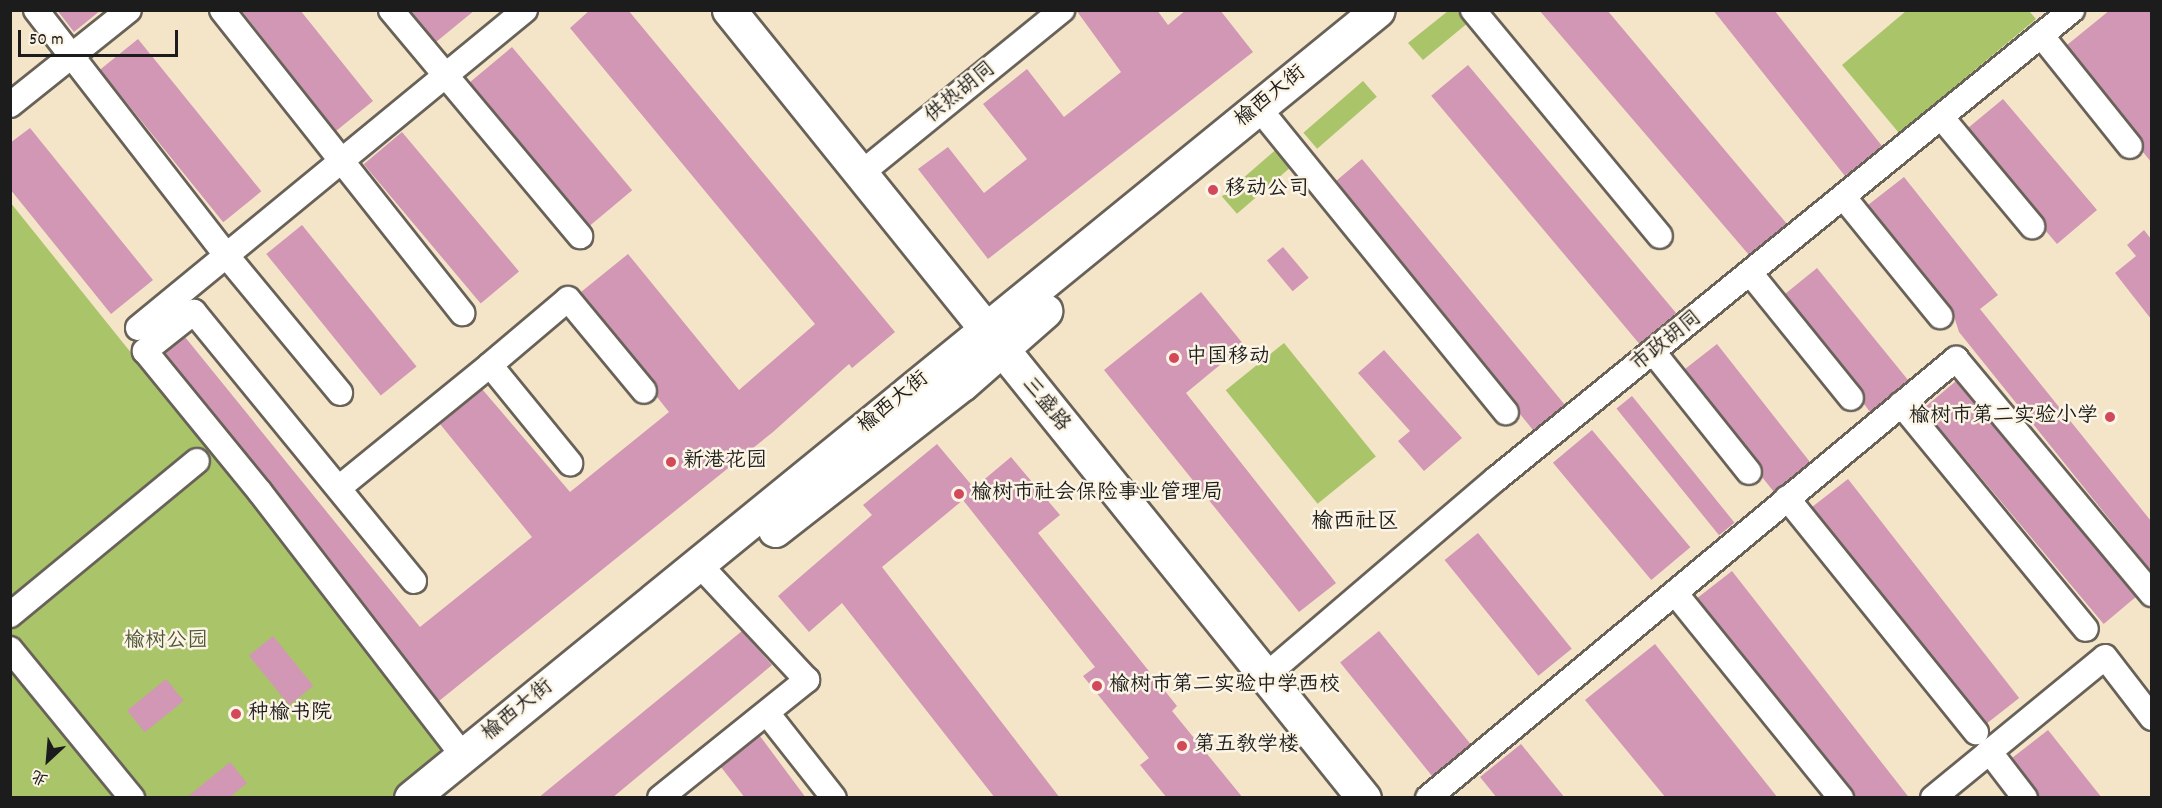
<!DOCTYPE html>
<meta charset="utf-8">
<style>
body{margin:0}
#map{position:relative;width:2162px;height:808px;overflow:hidden;background:#f4e5c9;font-family:Dekko,"LXGW WenKai TC",sans-serif}
div>[style]{position:absolute}
[style*='--x']{left:calc(var(--x)*1px);top:calc(var(--y)*1px);width:calc(var(--w)*1px);rotate:calc(var(--a)*1deg)}
.green>*{inset:0;background:#aac469;transform-origin:0 0}
.building>*{inset:0;background:#d197b5;transform-origin:0 0}
.roads{filter:drop-shadow(2px 0 #686259) drop-shadow(-2px 0 #686259) drop-shadow(0 2px #686259) drop-shadow(0 -2px #686259)}
.street>*{height:24px;margin:-12px;padding:0 12px;transform-origin:12px;border-radius:12px;background:#fff}
.secondary>*{height:33px;margin:-16.5px;padding:0 16.5px;transform-origin:16.5px;border-radius:16.5px;background:#fff}
.dots>*{width:16px;height:16px;translate:-50% -50%;box-sizing:border-box;border:3px solid #fcf5e5;border-radius:50%}
span{translate:-50% -50%;white-space:nowrap;text-align:center;line-height:1.15;-webkit-text-stroke:5px #fcf5e5;paint-order:stroke}
.street-label{font-size:21px;color:#1c1c1c}
.poi-label{font-size:21px;color:#1c1c1c}
.left{translate:0 -50%;text-align:left}
.right{translate:-100% -50%;text-align:right}
.park-label{font-size:21px;color:#4e5737}
.neighbourhood-label{font-size:22px;color:#1c1c1c}
.frame{position:absolute;inset:0;border:12px solid #1c1c1c;pointer-events:none}
.north{position:absolute;left:18px;top:730px;width:60px;height:60px;-webkit-text-stroke:4px #fcf5e5;paint-order:stroke;rotate:206deg;font-size:16px;font-weight:700;line-height:24px;text-align:center;color:#1c1c1c}
.north::after{content:'';display:block;margin:auto;width:21px;height:27px;background:#1c1c1c;clip-path:polygon(50% 0,100% 100%,50% 72%,0 100%)}
.scale{position:absolute;left:18px;top:30px;width:160px;height:27px;box-sizing:border-box;border:3px solid #1c1c1c;border-top:0;padding-left:8px;font-size:18px;line-height:21px;white-space:nowrap;color:#1c1c1c;-webkit-text-stroke:4px #fcf5e5;paint-order:stroke}
</style>
<div id="map">
<div class="green">
<i style="clip-path:polygon(1448px 11px,1460px 11px,1469px 22px,1423px 60px,1408px 43px)"></i>
<i style="clip-path:polygon(1906px 11px,2029px 11px,2036px 19px,1899px 133px,1842px 65px)"></i>
<i style="left:1363px;top:81px;width:21px;height:79px;rotate:49deg"></i>
<i style="left:1280px;top:146px;width:23px;height:77px;rotate:49deg"></i>
<i style="clip-path:polygon(10px 202px,450px 750px,392px 797px,11px 797px)"></i>
<i style="left:1284px;top:343px;width:146px;height:75px;rotate:51deg"></i>
</div>
<div class="building">
<i style="clip-path:polygon(57px 10px,101px 10px,74px 32px)"></i>
<i style="clip-path:polygon(241px 10px,300px 10px,373px 101px,336px 131px)"></i>
<i style="clip-path:polygon(410px 10px,475px 10px,436px 42px)"></i>
<i style="clip-path:polygon(590px 10px,628px 10px,895px 332px,852px 368px,849px 364px,773px 432px,439px 701px,165px 353px,185px 337px,420px 627px,532px 537px,440px 424px,482px 389px,570px 492px,669px 412px,657px 397px,655px 382px,581px 292px,628px 254px,739px 390px,815px 324px,570px 28px)"></i>
<i style="clip-path:polygon(1076px 10px,1157px 10px,1168px 25px,1186px 10px,1220px 10px,1253px 52px,988px 259px,918px 169px,948px 147px,984px 193px,1027px 159px,983px 104px,1027px 69px,1064px 117px,1121px 72px)"></i>
<i style="clip-path:polygon(1539px 10px,1607px 10px,1787px 224px,1749px 255px)"></i>
<i style="clip-path:polygon(1713px 10px,1774px 10px,1882px 146px,1845px 176px)"></i>
<i style="clip-path:polygon(2110px 10px,2151px 10px,2151px 162px,2143px 152px,2141px 137px,2067px 45px)"></i>
<i style="left:138px;top:39px;width:196px;height:49px;rotate:51deg"></i>
<i style="left:512px;top:47px;width:187px;height:55px;rotate:50deg"></i>
<i style="left:1468px;top:65px;width:324px;height:48px;rotate:50deg"></i>
<i style="clip-path:polygon(2003px 99px,2097px 210px,2057px 244px,2045px 230px,2043px 217px,1968px 128px)"></i>
<i style="clip-path:polygon(30px 128px,153px 280px,111px 314px,10px 189px,10px 143px)"></i>
<i style="left:402px;top:132px;width:182px;height:50px;rotate:50deg"></i>
<i style="clip-path:polygon(1362px 159px,1565px 405px,1533px 430px,1520px 414px,1517px 403px,1336px 181px)"></i>
<i style="clip-path:polygon(1904px 177px,1998px 295px,1980px 309px,2151px 521px,2151px 571px,1959px 332px,1951px 307px,1868px 205px)"></i>
<i style="left:302px;top:225px;width:182px;height:46px;rotate:51deg"></i>
<i style="clip-path:polygon(2144px 230px,2151px 239px,2151px 319px,2115px 273px,2136px 256px,2127px 245px)"></i>
<i style="left:1283px;top:247px;width:40px;height:21px;rotate:50deg"></i>
<i style="clip-path:polygon(1817px 268px,1908px 380px,1870px 412px,1864px 404px,1862px 389px,1785px 294px)"></i>
<i style="clip-path:polygon(1201px 292px,1244px 345px,1186px 393px,1336px 583px,1299px 612px,1104px 370px)"></i>
<i style="clip-path:polygon(1717px 344px,1810px 462px,1774px 492px,1762px 477px,1760px 463px,1685px 369px)"></i>
<i style="clip-path:polygon(1384px 350px,1462px 438px,1424px 471px,1398px 441px,1410px 431px,1358px 373px)"></i>
<i style="left:1956px;top:381px;width:281px;height:43px;rotate:50deg"></i>
<i style="left:1632px;top:396px;width:163px;height:20px;rotate:51deg"></i>
<i style="left:1592px;top:430px;width:153px;height:51px;rotate:50deg"></i>
<i style="clip-path:polygon(937px 444px,974px 488px,1011px 457px,1060px 515px,1038px 533px,1177px 706px,1172px 711px,1243px 798px,1167px 798px,1140px 765px,1149px 758px,1083px 676px,1095px 667px,963px 500px,882px 567px,1060px 798px,995px 798px,842px 603px,809px 632px,778px 596px,872px 515px,863px 505px)"></i>
<i style="left:1848px;top:479px;width:278px;height:46px;rotate:52deg"></i>
<i style="left:1478px;top:533px;width:149px;height:43px;rotate:51deg"></i>
<i style="left:1732px;top:571px;width:290px;height:44px;rotate:52deg"></i>
<i style="clip-path:polygon(742px 631px,772px 665px,612px 798px,538px 798px)"></i>
<i style="left:1379px;top:631px;width:146px;height:50px;rotate:51deg"></i>
<i style="left:273px;top:636px;width:64px;height:31px;rotate:51deg"></i>
<i style="clip-path:polygon(1655px 644px,1778px 798px,1666px 798px,1585px 700px)"></i>
<i style="left:166px;top:679px;width:28px;height:50px;rotate:51deg"></i>
<i style="clip-path:polygon(2048px 730px,2102px 798px,2039px 798px,2012px 758px)"></i>
<i style="clip-path:polygon(760px 736px,806px 798px,745px 798px,721px 767px)"></i>
<i style="clip-path:polygon(1521px 744px,1565px 798px,1497px 798px,1480px 777px)"></i>
<i style="clip-path:polygon(230px 762px,247px 783px,229px 798px,186px 798px)"></i>
</div>
<div class="roads">
<div class="street">
<i style="--x:36;--y:10;--w:310;--a:52.2"></i>
<i style="--x:226;--y:255;--w:179;--a:50.4"></i>
<i style="--x:222;--y:10;--w:387;--a:51.6"></i>
<i style="--x:391;--y:10;--w:295;--a:50.1"></i>
<i style="--x:1473;--y:10;--w:293;--a:50.4"></i>
<i style="--x:2041;--y:35;--w:142;--a:51.3"></i>
<i style="--x:10;--y:105;--w:152;--a:-38.6"></i>
<i style="--x:1942;--y:118;--w:141;--a:50.2"></i>
<i style="--x:1270;--y:122;--w:374;--a:50.9"></i>
<i style="--x:859;--y:175;--w:262;--a:-39.1"></i>
<i style="--x:1845;--y:199;--w:151;--a:50.9"></i>
<i style="--x:1751;--y:274;--w:159;--a:51.1"></i>
<i style="--x:138;--y:328;--w:501;--a:-39.41"></i>
<i style="--x:1654;--y:353;--w:152;--a:51.4"></i>
<i style="--x:490;--y:365;--w:102;--a:-40.2"></i>
<i style="--x:568;--y:299;--w:119;--a:50.4"></i>
<i style="--x:1901;--y:404;--w:291;--a:50.6"></i>
<i style="--x:340;--y:487;--w:193;--a:-39.1"></i>
<i style="--x:490;--y:365;--w:127;--a:50.8"></i>
<i style="--x:1787;--y:498;--w:301;--a:51.1"></i>
<i style="--x:414;--y:581;--w:348;--a:-129.3"></i>
<i style="--x:194;--y:312;--w:63;--a:141.5"></i>
<i style="--x:145;--y:351;--w:182;--a:50.8"></i>
<i style="--x:260;--y:492;--w:333;--a:52.4"></i>
<i style="--x:1675;--y:593;--w:264;--a:51"></i>
<i style="--x:10;--y:615;--w:242;--a:-39.5"></i>
<i style="--x:10;--y:649;--w:193;--a:50.7"></i>
<i style="--x:1264;--y:677;--w:305;--a:-40.5"></i>
<i style="--x:1496;--y:479;--w:743;--a:-39.15"></i>
<i style="--x:767;--y:713;--w:108;--a:51.8"></i>
<i style="--x:1989;--y:751;--w:59;--a:52.5"></i>
<i style="--x:660;--y:798;--w:189;--a:-38.8"></i>
<i style="--x:807;--y:680;--w:158;--a:-133"></i>
<i style="--x:1428;--y:798;--w:687;--a:-39.74"></i>
<i style="--x:1956;--y:359;--w:306;--a:50.2"></i>
<i style="--x:1933;--y:798;--w:222;--a:-39.3"></i>
<i style="--x:2105;--y:657;--w:77;--a:52.4"></i>
</div>
<div class="secondary">
<i style="--x:729;--y:10;--w:1012;--a:51.14"></i>
<i style="--x:775;--y:530;--w:237;--a:-38"></i>
<i style="--x:962;--y:384;--w:111;--a:-41.3"></i>
<i style="--x:411;--y:798;--w:1247;--a:-39.18"></i>
</div>
</div>
<div class="dots">
<i style="left:1213px;top:190px;background:#d1495b"></i>
<i style="left:1174px;top:358px;background:#d1495b"></i>
<i style="left:2110px;top:417px;background:#d1495b"></i>
<i style="left:671px;top:462px;background:#d1495b"></i>
<i style="left:959px;top:494px;background:#d1495b"></i>
<i style="left:1097px;top:686px;background:#d1495b"></i>
<i style="left:236px;top:714px;background:#d1495b"></i>
<i style="left:1182px;top:746px;background:#d1495b"></i>
</div>
<div class="street-label">
<span style="left:961px;top:93px;rotate:-39deg">供热胡同</span>
<span style="left:1271px;top:97px;rotate:-39deg">榆西大街</span>
<span style="left:1667px;top:342px;rotate:-39deg">市政胡同</span>
<span style="left:894px;top:403px;rotate:-39deg">榆西大街</span>
<span style="left:1045px;top:405px;rotate:51deg">三盛路</span>
<span style="left:518px;top:711px;rotate:-39deg">榆西大街</span>
</div>
<div class="poi-label">
<span class="left" style="left:1225px;top:190px">移动公司</span>
<span class="left" style="left:1186px;top:358px">中国移动</span>
<span class="right" style="left:2098px;top:417px">榆树市第二实验小学</span>
<span class="left" style="left:683px;top:462px">新港花园</span>
<span class="left" style="left:971px;top:494px">榆树市社会保险事业管理局</span>
<span class="left" style="left:1109px;top:686px">榆树市第二实验中学西校</span>
<span class="left" style="left:248px;top:714px">种榆书院</span>
<span class="left" style="left:1194px;top:746px">第五教学楼</span>
</div>
<div class="park-label">
<span style="left:166px;top:642px">榆树公园</span>
</div>
<div class="neighbourhood-label">
<span style="left:1355px;top:523px">榆西社区</span>
</div>
<div class="frame"></div>
<div class="north">北</div>
<div class="scale">50 m</div>
</div>
